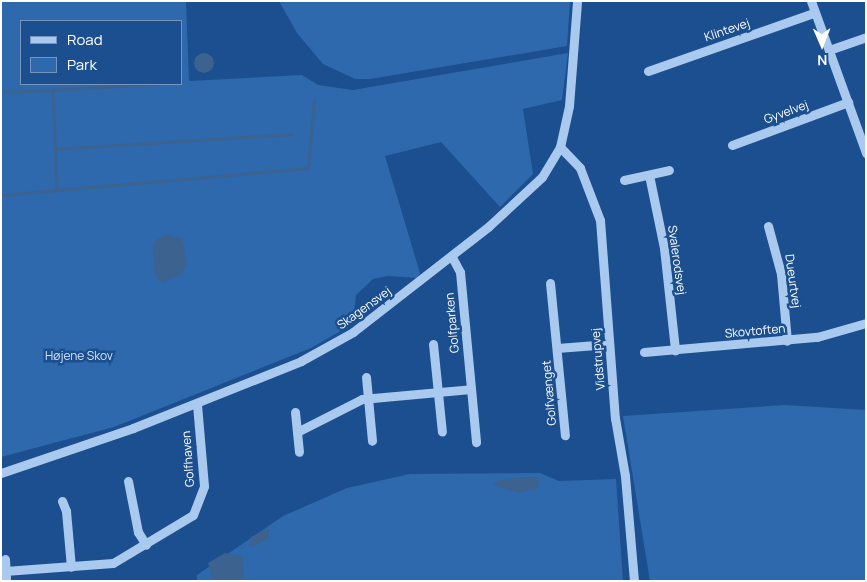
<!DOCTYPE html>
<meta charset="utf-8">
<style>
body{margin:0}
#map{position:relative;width:867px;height:582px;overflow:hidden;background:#1b4f8f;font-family:Manrope,sans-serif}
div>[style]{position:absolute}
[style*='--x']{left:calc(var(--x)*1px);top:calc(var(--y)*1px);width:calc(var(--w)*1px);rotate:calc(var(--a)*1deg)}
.green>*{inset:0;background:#2e69ad}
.water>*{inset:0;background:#3c6290}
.round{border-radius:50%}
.stream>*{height:2.5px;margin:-1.25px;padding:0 1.25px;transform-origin:1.25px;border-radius:1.25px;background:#3c6290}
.minor>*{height:9px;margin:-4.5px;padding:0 4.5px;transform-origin:4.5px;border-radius:4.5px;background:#a9c9ee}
span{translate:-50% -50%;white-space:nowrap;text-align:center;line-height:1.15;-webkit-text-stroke:5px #1b4f8f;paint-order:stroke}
.street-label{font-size:12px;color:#fff}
.park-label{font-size:12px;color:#cfe3fa}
.frame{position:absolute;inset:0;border:2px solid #fff;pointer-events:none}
.legend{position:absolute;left:20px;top:20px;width:162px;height:65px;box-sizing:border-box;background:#1b4f8f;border:1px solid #7695bc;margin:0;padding:6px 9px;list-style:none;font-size:15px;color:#fff}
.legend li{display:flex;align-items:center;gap:10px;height:25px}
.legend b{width:25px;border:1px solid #7695bc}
.north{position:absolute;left:797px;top:20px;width:50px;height:50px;-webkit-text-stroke:4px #1b4f8f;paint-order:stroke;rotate:179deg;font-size:14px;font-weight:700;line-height:20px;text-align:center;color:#fff}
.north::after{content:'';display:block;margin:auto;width:18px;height:22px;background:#fff;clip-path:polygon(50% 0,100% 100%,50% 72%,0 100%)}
</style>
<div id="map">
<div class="green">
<i style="clip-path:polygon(evenodd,1px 1px,186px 1px,189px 81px,302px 75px,318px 85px,353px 90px,568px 53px,562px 100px,523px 109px,533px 174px,500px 207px,441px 142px,385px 156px,420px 273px,417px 278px,388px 276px,373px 279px,356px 295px,353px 324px,311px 348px,114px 427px,1px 457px,1px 1px,21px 21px,181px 21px,181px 84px,21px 84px,21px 21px)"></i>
<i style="clip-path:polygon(279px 1px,570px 1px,567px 46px,370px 79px,355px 79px,323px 64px,297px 33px)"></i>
<i style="clip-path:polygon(785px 405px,866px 410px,866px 581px,650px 581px,623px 416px)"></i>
<i style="clip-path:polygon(540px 473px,559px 481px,616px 479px,623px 581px,197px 581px,197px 575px,283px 516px,347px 488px,410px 474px)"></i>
</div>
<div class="water">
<i class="round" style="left:194px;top:53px;width:20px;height:20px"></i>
<i style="clip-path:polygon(167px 234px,182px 239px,187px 263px,182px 274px,162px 283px,155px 276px,153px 247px,156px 240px)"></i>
<i style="clip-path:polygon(525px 477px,538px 477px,540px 481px,538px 488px,519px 493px,493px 485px,499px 480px)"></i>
<i style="clip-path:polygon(265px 530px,269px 530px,269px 538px,253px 547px,248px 545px,251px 537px)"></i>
<i style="clip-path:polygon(225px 553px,243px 557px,244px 581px,213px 581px,208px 563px)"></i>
</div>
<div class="stream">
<i style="--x:181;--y:82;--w:2;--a:0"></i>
<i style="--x:53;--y:90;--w:102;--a:-3.4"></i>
<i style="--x:1;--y:92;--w:52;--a:-2.2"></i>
<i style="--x:53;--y:90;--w:101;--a:87.7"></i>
<i style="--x:55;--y:149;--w:238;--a:-3.6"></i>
<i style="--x:1;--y:195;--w:308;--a:-5"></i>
<i style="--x:308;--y:168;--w:68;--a:-85"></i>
</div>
<div class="minor">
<i style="--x:811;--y:1;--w:162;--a:70.1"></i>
<i style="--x:829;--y:50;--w:39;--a:-19"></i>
<i style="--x:648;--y:71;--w:176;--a:-19.3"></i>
<i style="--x:732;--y:145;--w:124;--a:-20.3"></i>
<i style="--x:560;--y:147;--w:29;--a:46"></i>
<i style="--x:580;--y:168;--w:56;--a:69"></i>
<i style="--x:600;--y:220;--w:199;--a:85.7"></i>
<i style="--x:615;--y:418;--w:59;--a:80.2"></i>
<i style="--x:625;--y:476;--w:105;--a:85.1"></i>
<i style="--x:649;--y:175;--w:75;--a:78.4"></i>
<i style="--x:664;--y:248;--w:103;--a:83.8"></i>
<i style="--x:624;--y:180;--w:46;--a:-12.5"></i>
<i style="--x:768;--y:226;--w:50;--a:74.8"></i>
<i style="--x:781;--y:274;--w:67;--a:84.9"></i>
<i style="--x:452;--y:257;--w:17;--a:62"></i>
<i style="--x:460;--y:272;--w:171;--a:84.6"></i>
<i style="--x:550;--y:283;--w:153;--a:84.4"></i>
<i style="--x:433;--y:344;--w:88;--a:84.2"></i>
<i style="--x:557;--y:348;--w:52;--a:-4.4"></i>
<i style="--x:644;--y:352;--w:174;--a:-5"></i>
<i style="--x:817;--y:337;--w:51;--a:-15.9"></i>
<i style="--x:366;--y:377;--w:64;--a:84.6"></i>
<i style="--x:295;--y:412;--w:40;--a:84.3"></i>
<i style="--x:297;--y:432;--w:73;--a:-26.9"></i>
<i style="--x:362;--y:399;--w:109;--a:-5.2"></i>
<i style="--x:1;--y:473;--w:139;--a:-18.8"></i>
<i style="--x:133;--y:428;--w:181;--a:-21.7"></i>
<i style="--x:301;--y:361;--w:60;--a:-29.1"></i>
<i style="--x:353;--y:332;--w:172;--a:-37.9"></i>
<i style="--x:489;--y:226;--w:72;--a:-42.8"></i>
<i style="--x:542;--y:177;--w:35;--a:-59"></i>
<i style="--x:560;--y:147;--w:42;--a:-77.6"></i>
<i style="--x:569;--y:106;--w:105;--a:-85.6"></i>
<i style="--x:128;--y:481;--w:52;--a:78.9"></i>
<i style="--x:138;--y:532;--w:15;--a:58"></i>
<i style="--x:62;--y:501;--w:11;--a:68"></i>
<i style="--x:66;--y:511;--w:56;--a:84.9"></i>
<i style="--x:5;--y:559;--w:22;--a:87"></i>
<i style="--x:5;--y:571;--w:108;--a:-4.2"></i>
<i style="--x:113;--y:563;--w:93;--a:-31"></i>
<i style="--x:193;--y:515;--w:31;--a:-69"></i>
<i style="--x:204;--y:486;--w:82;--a:-94.9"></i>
</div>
<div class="street-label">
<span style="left:727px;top:30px;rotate:-19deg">Klintevej</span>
<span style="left:786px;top:112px;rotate:-20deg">Gyvelvej</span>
<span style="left:677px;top:260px;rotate:82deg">Svalerodsvej</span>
<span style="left:793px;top:281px;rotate:82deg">Dueurtvej</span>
<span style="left:364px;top:308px;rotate:-36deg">Skagensvej</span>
<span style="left:452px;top:323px;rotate:-95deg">Golfparken</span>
<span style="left:755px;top:331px;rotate:-5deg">Skovtoften</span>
<span style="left:598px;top:359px;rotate:-95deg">Vidstrupvej</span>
<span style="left:549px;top:393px;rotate:-95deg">Golfvænget</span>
<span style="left:188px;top:459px;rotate:-94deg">Golfhaven</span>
</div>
<div class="park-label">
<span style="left:79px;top:356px">Højene Skov</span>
</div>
<div class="frame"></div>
<ul class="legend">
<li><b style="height:6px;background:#a9c9ee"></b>Road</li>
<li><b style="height:14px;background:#2e69ad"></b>Park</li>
</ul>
<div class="north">N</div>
</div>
